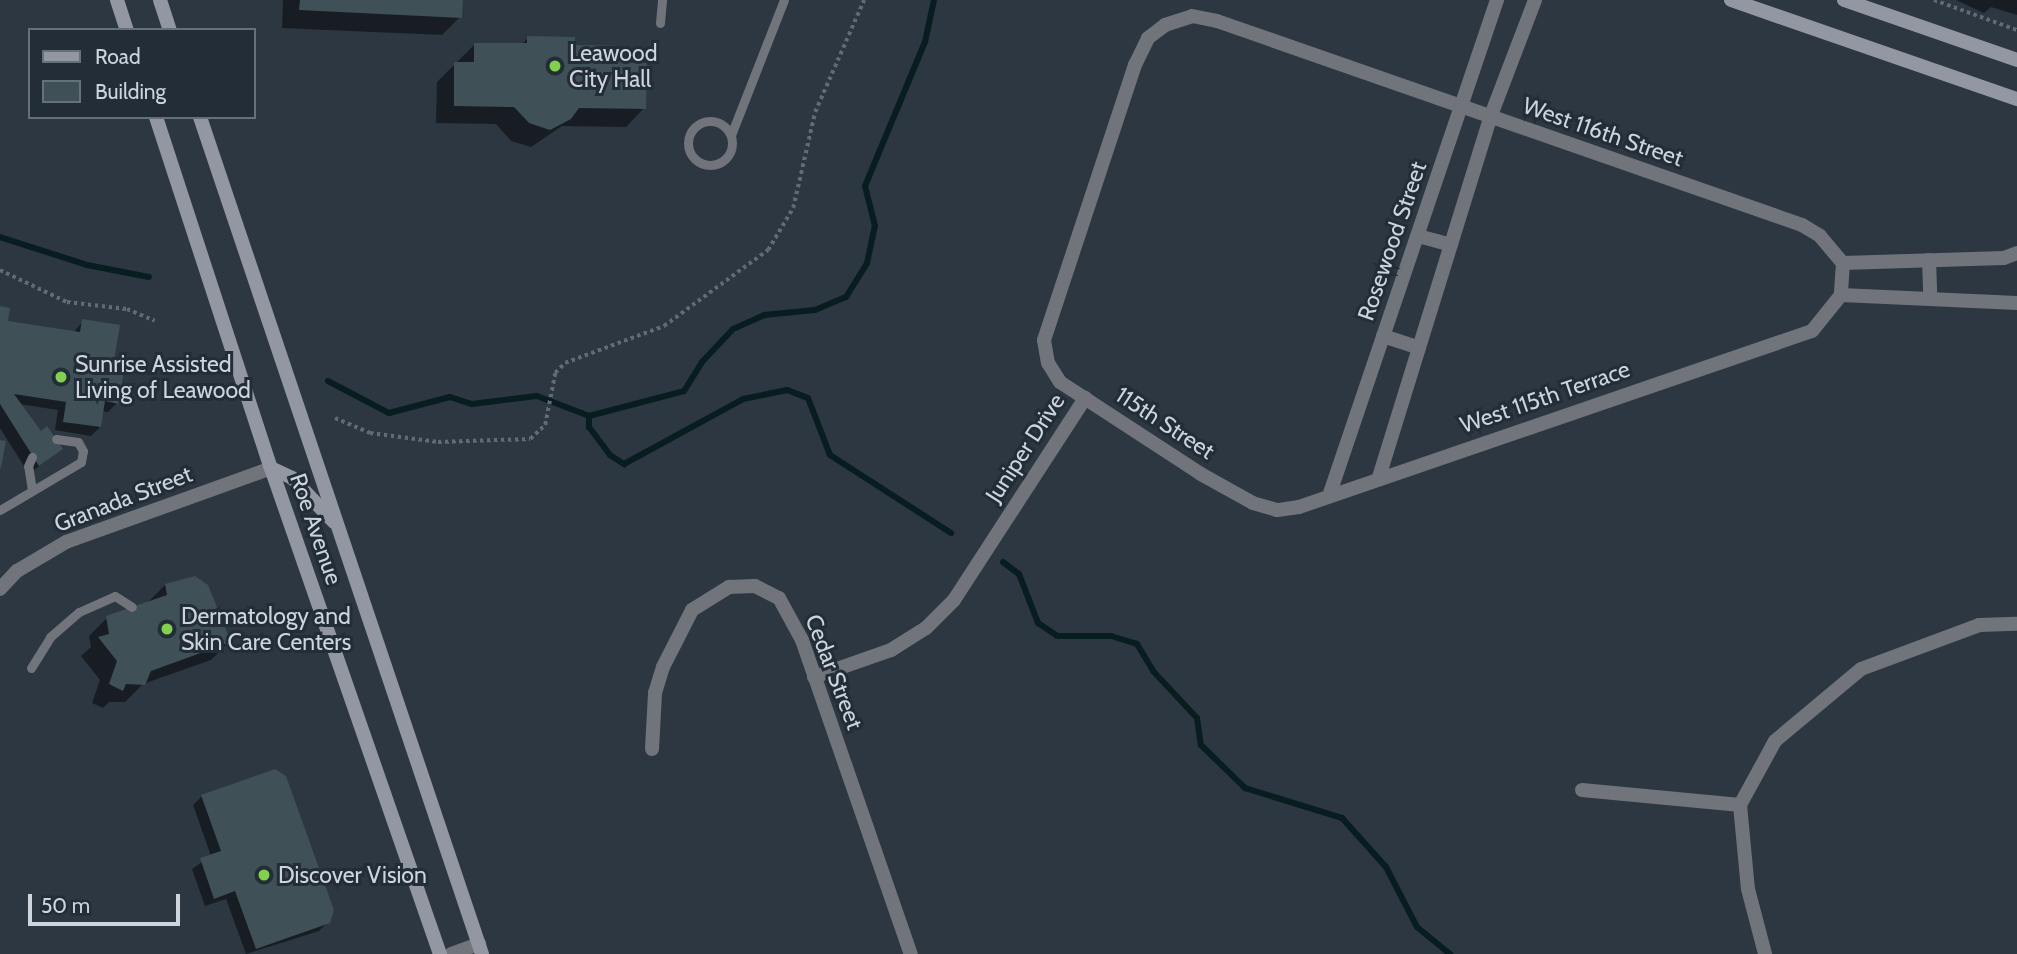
<!DOCTYPE html>
<style>
body{margin:0}
#map{position:relative;width:2017px;height:954px;overflow:hidden;background:#2c3741;font-family:Cabin,sans-serif}
div>[style]{position:absolute}
[style*='--x']{left:calc(var(--x)*1px);top:calc(var(--y)*1px);width:calc(var(--w)*1px);rotate:calc(var(--a)*1deg)}
.shadow>*{inset:0;background:#0007}
.stream>*{height:6px;margin:-3px;padding:0 3px;transform-origin:3px;border-radius:3px;background:#071d1f}
.building>*{inset:0;background:#3f5056}
.path>*{height:3.5px;margin-top:-1.75px;transform-origin:0;background:repeating-linear-gradient(90deg,#616b74 0 3.5px,transparent 0 7px)}
.lane>*{height:9px;margin:-4.5px;padding:0 4.5px;transform-origin:4.5px;border-radius:4.5px;background:#71747a}
.lane>.ring{margin:-4.5px;padding:0;box-sizing:content-box;background:none;border:9px solid #71747a;border-radius:50%}
.street>*{height:14px;margin:-7px;padding:0 7px;transform-origin:7px;border-radius:7px;background:#71747a}
.secondary>*{height:14px;margin:-7px;padding:0 7px;transform-origin:7px;border-radius:7px;background:#9397a1}
.dots>*{width:19px;height:19px;translate:-50% -50%;box-sizing:border-box;border:4px solid #222d37;border-radius:50%}
span{translate:-50% -50%;white-space:nowrap;text-align:center;line-height:1.15;-webkit-text-stroke:6px #222d37;paint-order:stroke}
.poi-label{font-size:23px;color:#cdd4db}
.left{translate:0 -50%;text-align:left}
.street-label{font-size:23px;color:#cdd4db}
.legend{position:absolute;left:28px;top:28px;width:228px;height:91px;box-sizing:border-box;background:#222d37;border:2px solid #667079;margin:0;padding:9px 12px;list-style:none;font-size:21px;color:#cdd4db}
.legend li{display:flex;align-items:center;gap:14px;height:35px}
.legend b{width:35px;border:2px solid #667079}
.scale{position:absolute;left:28px;top:894px;width:152px;height:32px;box-sizing:border-box;border:4px solid #cdd4db;border-top:0;padding-left:9px;font-size:21px;line-height:24px;white-space:nowrap;color:#cdd4db;-webkit-text-stroke:5px #222d37;paint-order:stroke}
</style>
<div id="map">
<div class="shadow">
<i style="clip-path:polygon(283px 0,461px 0,460px 17px,442px 35px,282px 28px)"></i>
<i style="clip-path:polygon(1956px 0,2017px 0,2017px 15px,1991px 7px,1984px 13px)"></i>
<i style="clip-path:polygon(528px 38px,623px 65px,644px 108px,626px 127px,562px 126px,531px 147px,511px 141px,496px 124px,436px 123px,437px 82px,475px 44px,521px 45px)"></i>
<i style="clip-path:polygon(0 308px,6px 323px,73px 333px,83px 321px,112px 361px,117px 403px,108px 412px,102px 411px,100px 427px,91px 436px,55px 430px,58px 410px,19px 404px,41px 433px,61px 449px,29px 474px,0 428px)"></i>
<i style="clip-path:polygon(165px 585px,229px 642px,211px 660px,143px 684px,125px 702px,109px 702px,103px 708px,92px 703px,100px 680px,81px 656px,91px 647px,89px 636px,107px 618px,146px 604px)"></i>
<i style="clip-path:polygon(202px 796px,328px 922px,319px 931px,246px 954px,226px 899px,205px 906px,192px 869px,211px 856px,193px 805px)"></i>
</div>
<div class="stream">
<i style="--x:0;--y:237;--w:91;--a:17.8"></i>
<i style="--x:87;--y:265;--w:63;--a:11"></i>
<i style="--x:328;--y:381;--w:69;--a:27.7"></i>
<i style="--x:389;--y:413;--w:63;--a:-14.7"></i>
<i style="--x:450;--y:397;--w:23;--a:18"></i>
<i style="--x:472;--y:404;--w:65;--a:-7"></i>
<i style="--x:537;--y:396;--w:56;--a:21"></i>
<i style="--x:589;--y:416;--w:98;--a:-14.7"></i>
<i style="--x:684;--y:391;--w:34;--a:-58"></i>
<i style="--x:702;--y:362;--w:45;--a:-46.8"></i>
<i style="--x:733;--y:329;--w:34;--a:-24"></i>
<i style="--x:764;--y:315;--w:51;--a:-5.6"></i>
<i style="--x:815;--y:310;--w:34;--a:-23"></i>
<i style="--x:846;--y:297;--w:40;--a:-58"></i>
<i style="--x:867;--y:263;--w:38;--a:-78"></i>
<i style="--x:875;--y:226;--w:41;--a:-104"></i>
<i style="--x:865;--y:186;--w:156;--a:-67.4"></i>
<i style="--x:925;--y:42;--w:43;--a:-77.9"></i>
<i style="--x:589;--y:416;--w:11;--a:90"></i>
<i style="--x:589;--y:427;--w:35;--a:53"></i>
<i style="--x:610;--y:455;--w:17;--a:33"></i>
<i style="--x:624;--y:464;--w:136;--a:-28.6"></i>
<i style="--x:743;--y:399;--w:45;--a:-11.6"></i>
<i style="--x:787;--y:390;--w:22;--a:21"></i>
<i style="--x:808;--y:398;--w:61;--a:68.9"></i>
<i style="--x:830;--y:455;--w:144;--a:32.8"></i>
<i style="--x:1003;--y:562;--w:20;--a:37"></i>
<i style="--x:1019;--y:574;--w:53;--a:68.8"></i>
<i style="--x:1038;--y:623;--w:23;--a:34"></i>
<i style="--x:1057;--y:636;--w:54;--a:0"></i>
<i style="--x:1111;--y:636;--w:27;--a:17"></i>
<i style="--x:1137;--y:644;--w:31;--a:59"></i>
<i style="--x:1153;--y:671;--w:64;--a:46.9"></i>
<i style="--x:1197;--y:718;--w:27;--a:82"></i>
<i style="--x:1201;--y:745;--w:62;--a:44.3"></i>
<i style="--x:1245;--y:788;--w:102;--a:17.2"></i>
<i style="--x:1342;--y:818;--w:66;--a:48.1"></i>
<i style="--x:1386;--y:867;--w:68;--a:62.7"></i>
<i style="--x:1417;--y:927;--w:43;--a:39.3"></i>
</div>
<div class="building">
<i style="clip-path:polygon(300px 0,463px 0,462px 18px,299px 10px)"></i>
<i style="clip-path:polygon(527px 36px,575px 37px,575px 45px,625px 46px,625px 63px,647px 63px,646px 109px,579px 108px,571px 119px,550px 130px,529px 123px,514px 107px,454px 106px,454px 62px,474px 62px,474px 43px,527px 43px)"></i>
<i style="clip-path:polygon(0 306px,10px 308px,8px 321px,80px 332px,82px 319px,120px 325px,114px 360px,125px 361px,119px 404px,105px 401px,101px 427px,63px 422px,66px 402px,14px 394px,41px 431px,47px 426px,63px 449px,39px 466px,0 404px)"></i>
<i style="clip-path:polygon(0 440px,6px 441px,1px 468px,0 468px)"></i>
<i style="clip-path:polygon(195px 576px,208px 585px,231px 642px,151px 671px,145px 685px,126px 684px,123px 691px,109px 684px,117px 661px,98px 637px,109px 634px,106px 616px,167px 595px,165px 584px)"></i>
<i style="clip-path:polygon(275px 769px,286px 776px,334px 910px,330px 923px,256px 949px,235px 891px,214px 899px,200px 858px,221px 851px,201px 795px)"></i>
</div>
<div class="path">
<i style="--x:1934;--y:0;--w:88;--a:19.9"></i>
<i style="--x:0;--y:270;--w:74;--a:25.5"></i>
<i style="--x:67;--y:302;--w:60;--a:6.7"></i>
<i style="--x:127;--y:309;--w:30;--a:23"></i>
<i style="--x:335;--y:418;--w:38;--a:23"></i>
<i style="--x:370;--y:433;--w:69;--a:7.5"></i>
<i style="--x:438;--y:442;--w:92;--a:-1.9"></i>
<i style="--x:530;--y:439;--w:21;--a:-43"></i>
<i style="--x:545;--y:425;--w:53;--a:-79.1"></i>
<i style="--x:555;--y:373;--w:14;--a:-45"></i>
<i style="--x:565;--y:363;--w:106;--a:-20.5"></i>
<i style="--x:664;--y:326;--w:129;--a:-36.2"></i>
<i style="--x:768;--y:250;--w:49;--a:-59.2"></i>
<i style="--x:793;--y:208;--w:98;--a:-77.1"></i>
<i style="--x:815;--y:112;--w:122;--a:-66.4"></i>
</div>
<div class="lane">
<i style="--x:660;--y:23;--w:23;--a:-85"></i>
<i class="ring" style="left:688px;top:121px;width:35px;height:35px"></i>
<i style="--x:731;--y:135;--w:145;--a:-68.6"></i>
<i style="--x:32;--y:490;--w:24;--a:-99"></i>
<i style="--x:28;--y:466;--w:10;--a:-66"></i>
<i style="--x:0;--y:510;--w:94;--a:-30.7"></i>
<i style="--x:81;--y:462;--w:11;--a:-80"></i>
<i style="--x:83;--y:451;--w:10;--a:-119"></i>
<i style="--x:78;--y:442;--w:22;--a:-172"></i>
<i style="--x:31;--y:668;--w:36;--a:-58"></i>
<i style="--x:50;--y:637;--w:38;--a:-41"></i>
<i style="--x:79;--y:612;--w:39;--a:-24"></i>
<i style="--x:115;--y:596;--w:20;--a:33"></i>
</div>
<div class="street">
<i style="--x:1418;--y:236;--w:34;--a:15"></i>
<i style="--x:1929;--y:260;--w:38;--a:88"></i>
<i style="--x:1843;--y:263;--w:32;--a:94"></i>
<i style="--x:1841;--y:295;--w:46;--a:128.9"></i>
<i style="--x:1812;--y:331;--w:542;--a:161.06"></i>
<i style="--x:1299;--y:507;--w:22;--a:172"></i>
<i style="--x:1277;--y:510;--w:25;--a:-164"></i>
<i style="--x:1253;--y:503;--w:60;--a:-150.9"></i>
<i style="--x:1201;--y:474;--w:168;--a:-146.9"></i>
<i style="--x:1060;--y:382;--w:22;--a:-122"></i>
<i style="--x:1048;--y:363;--w:23;--a:-100"></i>
<i style="--x:1044;--y:340;--w:290;--a:-71.7"></i>
<i style="--x:1135;--y:65;--w:30;--a:-64"></i>
<i style="--x:1148;--y:38;--w:21;--a:-37"></i>
<i style="--x:1165;--y:25;--w:28;--a:-18"></i>
<i style="--x:1192;--y:16;--w:25;--a:11"></i>
<i style="--x:1217;--y:21;--w:620;--a:19.22"></i>
<i style="--x:1802;--y:225;--w:21;--a:31"></i>
<i style="--x:1820;--y:236;--w:35;--a:50"></i>
<i style="--x:1843;--y:263;--w:161;--a:-1.8"></i>
<i style="--x:2004;--y:258;--w:14;--a:-21"></i>
<i style="--x:1841;--y:295;--w:176;--a:2.6"></i>
<i style="--x:1383;--y:336;--w:38;--a:18"></i>
<i style="--x:1379;--y:477;--w:376;--a:-72.8"></i>
<i style="--x:1490;--y:118;--w:126;--a:-69.1"></i>
<i style="--x:1329;--y:496;--w:524;--a:-71.29"></i>
<i style="--x:0;--y:589;--w:25;--a:-47"></i>
<i style="--x:17;--y:571;--w:57;--a:-30.6"></i>
<i style="--x:66;--y:542;--w:218;--a:-19.8"></i>
<i style="--x:814;--y:677;--w:82;--a:-19.3"></i>
<i style="--x:891;--y:650;--w:41;--a:-32.2"></i>
<i style="--x:926;--y:628;--w:40;--a:-45"></i>
<i style="--x:954;--y:600;--w:241;--a:-57"></i>
<i style="--x:652;--y:749;--w:56;--a:-86.9"></i>
<i style="--x:655;--y:693;--w:27;--a:-73"></i>
<i style="--x:663;--y:667;--w:64;--a:-63"></i>
<i style="--x:692;--y:610;--w:44;--a:-31.9"></i>
<i style="--x:729;--y:587;--w:26;--a:-2"></i>
<i style="--x:755;--y:586;--w:27;--a:27"></i>
<i style="--x:779;--y:598;--w:48;--a:61.3"></i>
<i style="--x:802;--y:640;--w:332;--a:70.9"></i>
<i style="--x:1582;--y:790;--w:159;--a:5.4"></i>
<i style="--x:1740;--y:805;--w:73;--a:-61.3"></i>
<i style="--x:1775;--y:741;--w:112;--a:-39.9"></i>
<i style="--x:1861;--y:669;--w:126;--a:-20.4"></i>
<i style="--x:1979;--y:625;--w:38;--a:-2"></i>
<i style="--x:1740;--y:805;--w:84;--a:84.6"></i>
<i style="--x:1748;--y:889;--w:67;--a:75.3"></i>
<i style="--x:451;--y:954;--w:30;--a:-20"></i>
</div>
<div class="secondary">
<i style="--x:117;--y:0;--w:32;--a:72"></i>
<i style="--x:160;--y:0;--w:32;--a:72"></i>
<i style="--x:1731;--y:0;--w:303;--a:19.1"></i>
<i style="--x:1844;--y:0;--w:183;--a:19.1"></i>
<i style="--x:156;--y:117;--w:369;--a:71.9"></i>
<i style="--x:271;--y:468;--w:515;--a:70.83"></i>
<i style="--x:200;--y:117;--w:883;--a:71.38"></i>
<i style="--x:271;--y:468;--w:23;--a:25"></i>
<i style="--x:292;--y:478;--w:61;--a:46.3"></i>
</div>
<div class="dots">
<i style="left:555px;top:66px;background:#84cf4d"></i>
<i style="left:61px;top:377px;background:#84cf4d"></i>
<i style="left:167px;top:629px;background:#84cf4d"></i>
<i style="left:264px;top:875px;background:#84cf4d"></i>
</div>
<div class="poi-label">
<span class="left" style="left:569px;top:66px">Leawood<br>City Hall</span>
<span class="left" style="left:75px;top:377px">Sunrise Assisted<br>Living of Leawood</span>
<span class="left" style="left:181px;top:629px">Dermatology and<br>Skin Care Centers</span>
<span class="left" style="left:278px;top:875px">Discover Vision</span>
</div>
<div class="street-label">
<span style="left:1603px;top:132px;rotate:19deg">West 116th Street</span>
<span style="left:1392px;top:241px;rotate:-71deg">Rosewood Street</span>
<span style="left:1545px;top:397px;rotate:-19deg">West 115th Terrace</span>
<span style="left:1165px;top:423px;rotate:33deg">115th Street</span>
<span style="left:1025px;top:448px;rotate:-57deg">Juniper Drive</span>
<span style="left:123px;top:499px;rotate:-21deg">Granada Street</span>
<span style="left:316px;top:529px;rotate:71deg">Roe Avenue</span>
<span style="left:834px;top:672px;rotate:69deg">Cedar Street</span>
</div>
<ul class="legend">
<li><b style="height:9px;background:#9397a1"></b>Road</li>
<li><b style="height:19px;background:#3f5056"></b>Building</li>
</ul>
<div class="scale">50 m</div>
</div>
